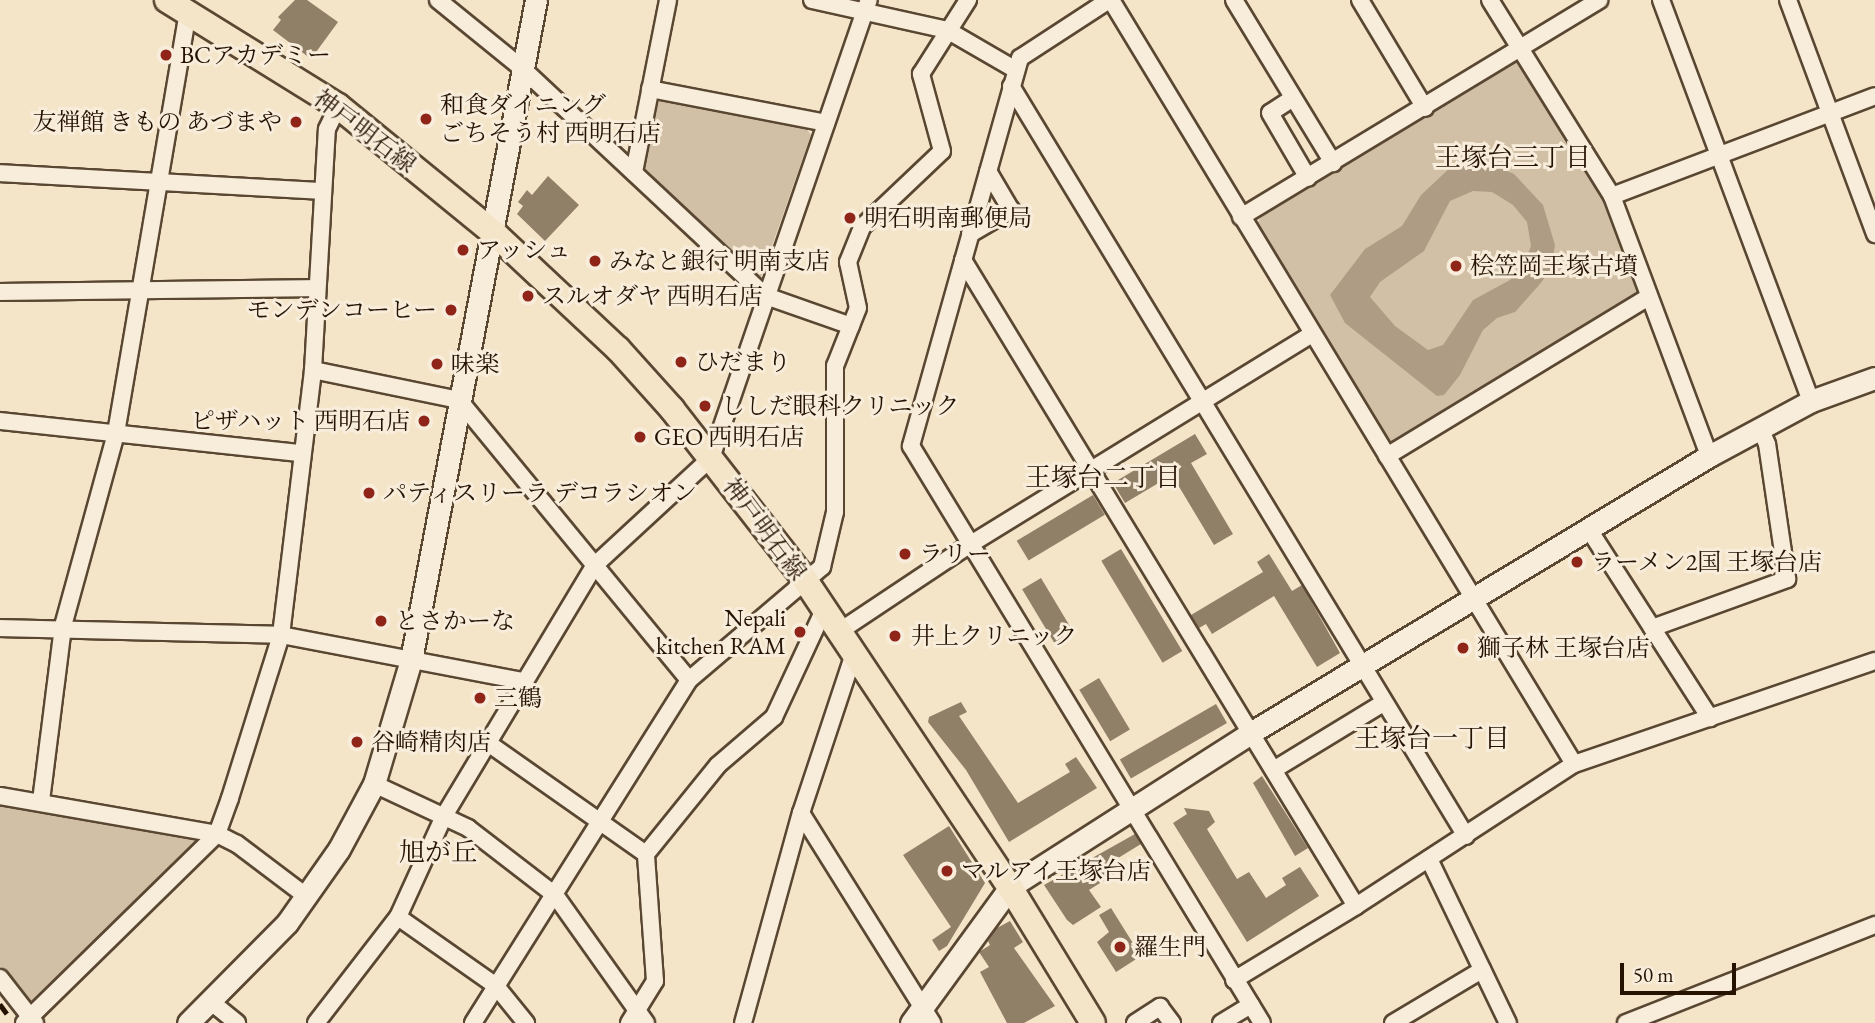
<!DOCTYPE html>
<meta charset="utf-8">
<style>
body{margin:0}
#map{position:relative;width:1875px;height:1023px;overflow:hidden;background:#f4e4c8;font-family:"EB Garamond","Noto Serif JP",serif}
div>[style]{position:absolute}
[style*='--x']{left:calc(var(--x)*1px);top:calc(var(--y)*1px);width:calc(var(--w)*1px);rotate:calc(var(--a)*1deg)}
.green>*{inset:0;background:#d1c0a6}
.water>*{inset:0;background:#ae9d84}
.building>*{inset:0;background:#918068;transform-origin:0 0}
.roads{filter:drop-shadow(2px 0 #594732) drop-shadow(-2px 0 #594732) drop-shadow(0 2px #594732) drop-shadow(0 -2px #594732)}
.street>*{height:16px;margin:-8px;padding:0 8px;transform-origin:8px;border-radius:8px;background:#f8eddb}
.secondary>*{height:21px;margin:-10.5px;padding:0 10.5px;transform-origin:10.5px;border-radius:10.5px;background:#f8eddb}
.primary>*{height:24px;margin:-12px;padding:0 12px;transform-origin:12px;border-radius:12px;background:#f4e4c8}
.rail>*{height:4.5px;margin-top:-2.25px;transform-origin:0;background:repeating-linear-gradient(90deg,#251300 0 12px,transparent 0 24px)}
.dots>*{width:19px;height:19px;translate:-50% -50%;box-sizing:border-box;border:4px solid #f8eddb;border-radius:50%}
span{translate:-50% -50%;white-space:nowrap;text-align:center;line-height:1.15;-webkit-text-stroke:6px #f8eddb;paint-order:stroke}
.poi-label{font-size:24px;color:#251300}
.left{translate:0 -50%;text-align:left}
.right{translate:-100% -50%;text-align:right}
.street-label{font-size:24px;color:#251300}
.neighbourhood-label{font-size:26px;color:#251300}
.scale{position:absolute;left:1620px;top:963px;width:116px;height:32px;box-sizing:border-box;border:4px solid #251300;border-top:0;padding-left:9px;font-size:21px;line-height:24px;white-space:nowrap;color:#251300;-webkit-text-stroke:5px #f8eddb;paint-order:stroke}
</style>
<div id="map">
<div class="green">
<i style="clip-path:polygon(1517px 61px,1526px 65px,1603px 196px,1642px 287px,1634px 299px,1397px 444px,1384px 440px,1255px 227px,1262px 215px)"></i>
<i style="clip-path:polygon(661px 99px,806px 128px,811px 135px,761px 277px,645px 174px,642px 163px,655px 105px)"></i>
<i style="clip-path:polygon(0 805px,192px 836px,197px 845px,30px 1005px,0 966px)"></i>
</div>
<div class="water">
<i style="clip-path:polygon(evenodd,1454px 164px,1496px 166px,1514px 174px,1543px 205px,1555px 245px,1551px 269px,1540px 284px,1515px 312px,1497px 318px,1483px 330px,1460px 375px,1444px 395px,1437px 396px,1345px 323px,1330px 295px,1365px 249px,1402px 226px,1421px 195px,1454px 164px,1473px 191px,1492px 192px,1513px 205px,1527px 222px,1531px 246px,1524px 264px,1510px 280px,1473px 300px,1443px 345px,1428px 350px,1395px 326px,1370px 297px,1380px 282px,1424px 251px,1450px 201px,1473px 191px)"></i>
</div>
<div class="building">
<i style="clip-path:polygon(295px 0,307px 0,338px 22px,311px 59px,273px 30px,281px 20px,278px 17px)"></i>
<i style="clip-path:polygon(548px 176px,579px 205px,545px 241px,517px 214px,523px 206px,518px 202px,527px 190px,532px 195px)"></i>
<i style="clip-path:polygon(1195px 434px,1207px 454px,1191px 463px,1233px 534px,1214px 545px,1172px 475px,1125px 503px,1113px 483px)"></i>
<i style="left:1093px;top:495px;width:23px;height:89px;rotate:59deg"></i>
<i style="left:1121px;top:549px;width:119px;height:23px;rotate:59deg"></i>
<i style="clip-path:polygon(1269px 554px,1292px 591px,1302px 585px,1340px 653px,1317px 667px,1274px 596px,1212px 634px,1206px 624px,1199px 628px,1191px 615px,1263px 572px,1257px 562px)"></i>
<i style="left:1041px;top:578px;width:62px;height:22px;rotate:59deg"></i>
<i style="left:1099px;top:678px;width:60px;height:23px;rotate:59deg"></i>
<i style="clip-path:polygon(961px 702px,967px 712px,959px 716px,1018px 803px,1070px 772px,1065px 764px,1076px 757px,1097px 788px,1009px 842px,966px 770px,928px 722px,929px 717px)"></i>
<i style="left:1216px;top:704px;width:22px;height:111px;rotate:60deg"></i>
<i style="clip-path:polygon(1262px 776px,1308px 848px,1295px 856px,1253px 783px)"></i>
<i style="clip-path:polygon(1184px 808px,1209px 811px,1215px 822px,1207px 829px,1237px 879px,1249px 872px,1266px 898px,1286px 885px,1282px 878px,1300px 867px,1319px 896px,1247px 942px,1173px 823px,1187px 814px)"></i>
<i style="clip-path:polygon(949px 826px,985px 883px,947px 946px,939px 951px,932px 940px,951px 927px,903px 855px)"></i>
<i style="clip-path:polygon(1135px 834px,1141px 844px,1110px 863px,1116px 873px,1089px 890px,1101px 907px,1073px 925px,1067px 920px,1044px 885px)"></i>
<i style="clip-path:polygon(1111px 908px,1141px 956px,1116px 972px,1097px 942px,1109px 932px,1099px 915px)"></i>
<i style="clip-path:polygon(1010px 921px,1023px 942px,1014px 948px,1055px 1006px,1024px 1023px,1007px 1023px,980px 972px,989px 967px,979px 952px,990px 945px,988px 941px,997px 928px)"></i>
</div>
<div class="roads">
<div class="street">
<i style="--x:438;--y:0;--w:109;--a:39.1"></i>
<i style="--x:523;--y:69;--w:333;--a:43.1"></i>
<i style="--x:766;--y:296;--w:90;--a:19.4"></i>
<i style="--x:812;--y:0;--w:138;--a:12.5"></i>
<i style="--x:947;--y:30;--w:80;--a:30.1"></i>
<i style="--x:1109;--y:0;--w:106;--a:146.9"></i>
<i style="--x:1020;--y:58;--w:403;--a:105.7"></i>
<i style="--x:911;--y:446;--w:675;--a:58.69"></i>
<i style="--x:1111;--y:0;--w:893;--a:58.78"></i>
<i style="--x:1234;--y:0;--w:191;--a:58.7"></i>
<i style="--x:1360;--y:0;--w:126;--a:59"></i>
<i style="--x:1490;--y:0;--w:231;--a:58.1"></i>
<i style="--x:1612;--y:196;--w:278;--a:69.5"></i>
<i style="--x:1661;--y:0;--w:428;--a:69.5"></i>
<i style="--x:1788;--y:0;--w:250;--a:69.6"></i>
<i style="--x:1011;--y:86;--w:877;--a:58.76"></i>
<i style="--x:650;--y:89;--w:179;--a:10.9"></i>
<i style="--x:1293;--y:98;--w:27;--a:147"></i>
<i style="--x:1270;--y:113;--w:75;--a:59.7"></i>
<i style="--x:634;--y:172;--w:175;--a:-78.8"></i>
<i style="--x:0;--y:173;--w:321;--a:3.2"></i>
<i style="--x:1612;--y:196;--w:281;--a:-20.8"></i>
<i style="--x:1241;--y:217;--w:419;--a:-31.2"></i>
<i style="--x:970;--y:234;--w:48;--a:-30.3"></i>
<i style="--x:1011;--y:210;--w:45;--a:-120.5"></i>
<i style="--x:963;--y:260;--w:756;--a:58.69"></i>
<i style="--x:0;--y:292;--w:316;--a:-0.7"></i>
<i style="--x:313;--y:370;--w:149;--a:11.6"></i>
<i style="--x:459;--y:400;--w:362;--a:50.6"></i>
<i style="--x:0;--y:421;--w:302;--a:6.1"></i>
<i style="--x:1387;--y:456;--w:306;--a:-31.3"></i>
<i style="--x:1588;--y:528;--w:226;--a:57.3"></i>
<i style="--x:0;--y:628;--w:281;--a:1.4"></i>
<i style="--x:281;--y:635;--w:245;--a:10.8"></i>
<i style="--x:1652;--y:628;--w:144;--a:-19.9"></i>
<i style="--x:1787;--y:579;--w:136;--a:-98.4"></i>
<i style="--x:1767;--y:444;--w:17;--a:-114"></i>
<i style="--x:837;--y:633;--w:159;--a:-33.7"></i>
<i style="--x:969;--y:545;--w:401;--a:-31.6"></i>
<i style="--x:488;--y:743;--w:193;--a:35.1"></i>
<i style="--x:1275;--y:769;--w:127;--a:-31.4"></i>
<i style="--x:374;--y:784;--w:104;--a:25.1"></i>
<i style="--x:468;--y:828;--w:110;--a:37.6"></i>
<i style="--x:555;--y:895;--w:157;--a:54.6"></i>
<i style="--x:0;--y:796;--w:220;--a:9.9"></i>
<i style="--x:217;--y:834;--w:22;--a:27"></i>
<i style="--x:237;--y:844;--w:86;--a:37"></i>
<i style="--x:41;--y:801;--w:176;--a:-82.8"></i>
<i style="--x:63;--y:626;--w:200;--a:-74.6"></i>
<i style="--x:116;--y:433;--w:427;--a:-80.3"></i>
<i style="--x:801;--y:813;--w:248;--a:58"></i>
<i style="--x:1429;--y:859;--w:182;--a:64.3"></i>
<i style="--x:398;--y:917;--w:120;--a:35.1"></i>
<i style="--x:496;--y:986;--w:48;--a:51"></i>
<i style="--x:0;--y:978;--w:57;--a:52.1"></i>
<i style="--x:1234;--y:980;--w:143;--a:-31.2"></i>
<i style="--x:1356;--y:906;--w:260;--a:-33.1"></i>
<i style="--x:1574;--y:764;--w:318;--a:-18.9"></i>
<i style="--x:210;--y:1001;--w:35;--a:39"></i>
<i style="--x:24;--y:1023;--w:270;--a:-44.4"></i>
<i style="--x:217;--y:834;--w:38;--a:-70"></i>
<i style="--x:230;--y:798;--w:171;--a:-72.6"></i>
<i style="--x:281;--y:635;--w:267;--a:-83.1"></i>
<i style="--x:313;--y:370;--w:241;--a:-86.7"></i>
<i style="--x:327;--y:129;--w:25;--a:-64"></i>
<i style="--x:316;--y:1023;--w:134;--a:-52.3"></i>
<i style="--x:398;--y:917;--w:111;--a:-65.5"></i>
<i style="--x:444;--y:816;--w:293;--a:-59"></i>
<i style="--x:595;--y:565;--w:158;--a:-42.7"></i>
<i style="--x:711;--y:458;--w:484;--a:-71"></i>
<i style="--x:473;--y:1023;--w:405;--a:-57.8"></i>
<i style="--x:689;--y:680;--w:175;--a:-40.4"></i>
<i style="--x:822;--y:567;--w:57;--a:-76.7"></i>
<i style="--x:835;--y:512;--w:146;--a:-90"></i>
<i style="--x:835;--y:366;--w:62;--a:-68.4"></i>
<i style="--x:858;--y:308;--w:47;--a:-102.3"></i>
<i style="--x:848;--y:262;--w:38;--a:-68"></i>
<i style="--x:862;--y:227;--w:110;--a:-43.5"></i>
<i style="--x:942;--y:151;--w:80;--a:-105.3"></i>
<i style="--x:921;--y:74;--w:88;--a:-57.6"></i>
<i style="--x:629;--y:1023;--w:49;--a:-58.2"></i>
<i style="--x:655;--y:981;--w:127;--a:-94.1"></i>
<i style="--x:646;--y:854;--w:114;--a:-51"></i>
<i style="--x:718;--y:765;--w:74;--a:-40.6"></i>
<i style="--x:774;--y:717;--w:116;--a:-65"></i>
<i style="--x:743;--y:1023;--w:218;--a:-74.6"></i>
<i style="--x:801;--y:813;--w:168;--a:-71.6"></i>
<i style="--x:1135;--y:1023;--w:30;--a:-33"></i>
<i style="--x:1160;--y:1007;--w:20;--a:53"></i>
<i style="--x:1221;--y:1023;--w:35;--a:-31"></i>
<i style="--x:1393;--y:1023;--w:104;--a:-30.8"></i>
<i style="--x:1626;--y:1023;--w:268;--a:-21.5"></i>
</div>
<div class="secondary">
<i style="--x:188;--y:1023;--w:141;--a:-45.3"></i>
<i style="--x:287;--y:923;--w:90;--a:-54.9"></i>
<i style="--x:339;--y:849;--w:74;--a:-61.7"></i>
<i style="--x:374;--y:784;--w:129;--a:-73.4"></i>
<i style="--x:411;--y:660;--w:672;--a:-79.28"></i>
<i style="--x:911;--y:1023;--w:168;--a:-53.9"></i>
<i style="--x:1010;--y:887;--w:287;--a:-32.6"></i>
<i style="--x:1252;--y:732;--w:534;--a:-31.13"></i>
<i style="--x:1709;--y:456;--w:116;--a:-28.3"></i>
<i style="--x:1811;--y:401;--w:68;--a:-19.8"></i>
</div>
<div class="primary">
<i style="--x:167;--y:0;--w:201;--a:31.8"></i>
<i style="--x:338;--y:106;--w:203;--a:39.2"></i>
<i style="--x:495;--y:234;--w:168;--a:43.1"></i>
<i style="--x:618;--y:349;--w:81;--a:48"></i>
<i style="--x:672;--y:409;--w:217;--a:52.1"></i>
<i style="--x:805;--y:580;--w:369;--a:56.3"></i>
<i style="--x:1010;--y:887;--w:159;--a:58.6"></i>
</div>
</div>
<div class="rail">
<i style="--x:0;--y:1004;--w:24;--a:54"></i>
</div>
<div class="dots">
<i style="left:166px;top:55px;background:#8f2418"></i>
<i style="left:426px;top:119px;background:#8f2418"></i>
<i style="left:296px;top:122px;background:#8f2418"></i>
<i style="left:850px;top:218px;background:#8f2418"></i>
<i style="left:463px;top:250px;background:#8f2418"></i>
<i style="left:595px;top:261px;background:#8f2418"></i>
<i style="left:1456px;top:266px;background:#8f2418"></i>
<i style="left:528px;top:296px;background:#8f2418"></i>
<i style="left:451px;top:310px;background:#8f2418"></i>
<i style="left:681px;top:362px;background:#8f2418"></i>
<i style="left:437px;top:364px;background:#8f2418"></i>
<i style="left:705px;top:406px;background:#8f2418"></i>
<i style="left:424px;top:421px;background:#8f2418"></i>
<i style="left:640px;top:437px;background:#8f2418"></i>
<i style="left:369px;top:493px;background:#8f2418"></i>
<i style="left:905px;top:554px;background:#8f2418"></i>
<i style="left:1577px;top:562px;background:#8f2418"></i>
<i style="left:381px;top:621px;background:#8f2418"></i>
<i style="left:800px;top:632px;background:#8f2418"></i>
<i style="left:895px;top:636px;background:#8f2418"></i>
<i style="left:1463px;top:648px;background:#8f2418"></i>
<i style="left:480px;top:698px;background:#8f2418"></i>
<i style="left:357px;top:742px;background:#8f2418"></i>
<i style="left:947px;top:871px;background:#8f2418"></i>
<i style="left:1120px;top:947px;background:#8f2418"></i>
</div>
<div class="poi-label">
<span class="left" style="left:180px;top:55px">BCアカデミー</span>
<span class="left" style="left:440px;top:119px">和食ダイニング<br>ごちそう村 西明石店</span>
<span class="right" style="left:282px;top:122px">友禅館 きもの あづまや</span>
<span class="left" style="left:864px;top:218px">明石明南郵便局</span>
<span class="left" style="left:477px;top:250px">アッシュ</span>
<span class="left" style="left:609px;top:261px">みなと銀行 明南支店</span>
<span class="left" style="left:1470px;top:266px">桧笠岡王塚古墳</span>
<span class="left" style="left:542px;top:296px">スルオダヤ 西明石店</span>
<span class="right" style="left:437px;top:310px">モンデンコーヒー</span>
<span class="left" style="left:695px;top:362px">ひだまり</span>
<span class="left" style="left:451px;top:364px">味楽</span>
<span class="left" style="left:721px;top:406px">ししだ眼科クリニック</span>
<span class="right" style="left:410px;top:421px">ピザハット 西明石店</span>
<span class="left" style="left:654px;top:437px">GEO 西明石店</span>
<span class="left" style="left:383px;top:493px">パティスリーラ デコラシオン</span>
<span class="left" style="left:919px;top:554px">ラリー</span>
<span class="left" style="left:1591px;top:562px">ラーメン2国 王塚台店</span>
<span class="right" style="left:786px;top:632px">Nepali<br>kitchen RAM</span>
<span class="left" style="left:395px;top:621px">とさかーな</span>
<span class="left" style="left:911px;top:636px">井上クリニック</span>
<span class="left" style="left:1477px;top:648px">獅子林 王塚台店</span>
<span class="left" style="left:494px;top:698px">三鶴</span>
<span class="left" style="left:371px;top:742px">谷崎精肉店</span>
<span class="left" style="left:961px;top:871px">マルアイ王塚台店</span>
<span class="left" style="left:1134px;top:947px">羅生門</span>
</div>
<div class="street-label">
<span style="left:365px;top:131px;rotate:37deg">神戸明石線</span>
<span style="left:765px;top:529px;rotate:53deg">神戸明石線</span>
</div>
<div class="neighbourhood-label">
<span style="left:1513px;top:158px">王塚台三丁目</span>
<span style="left:1103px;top:478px">王塚台二丁目</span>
<span style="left:1432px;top:739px">王塚台一丁目</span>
<span style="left:438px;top:853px">旭が丘</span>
</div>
<div class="scale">50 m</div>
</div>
